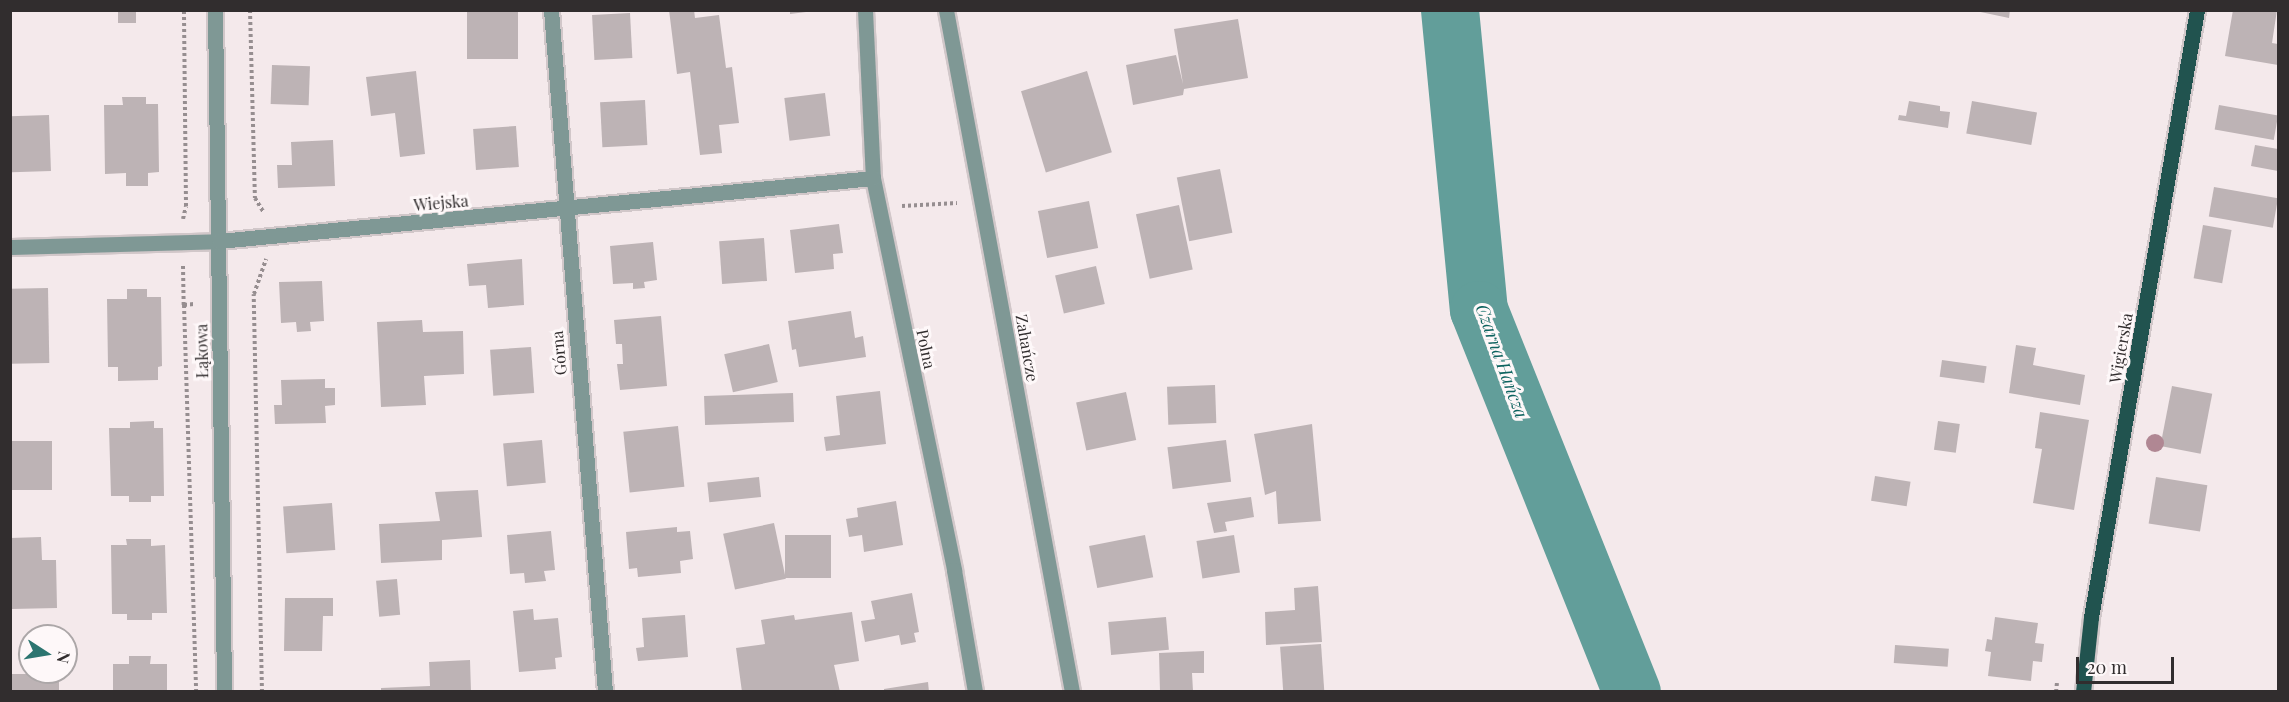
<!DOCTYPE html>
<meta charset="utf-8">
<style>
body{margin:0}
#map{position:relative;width:2289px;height:702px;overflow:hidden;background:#f4e9eb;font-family:"Playfair Display",serif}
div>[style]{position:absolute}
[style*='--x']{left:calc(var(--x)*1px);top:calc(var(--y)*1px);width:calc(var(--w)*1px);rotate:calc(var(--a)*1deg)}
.river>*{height:58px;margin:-29px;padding:0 29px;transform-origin:29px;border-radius:29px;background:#629e9a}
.building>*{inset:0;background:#bdb3b5;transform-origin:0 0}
.path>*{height:4px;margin-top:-2px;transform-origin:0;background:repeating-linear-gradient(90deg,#968e90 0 3px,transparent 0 6px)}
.roads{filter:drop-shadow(2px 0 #d1c7c9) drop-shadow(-2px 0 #d1c7c9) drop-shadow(0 2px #d1c7c9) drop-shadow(0 -2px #d1c7c9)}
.minor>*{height:15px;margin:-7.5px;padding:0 7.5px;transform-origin:7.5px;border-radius:7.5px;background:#7f9895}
.major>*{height:15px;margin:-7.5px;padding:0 7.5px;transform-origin:7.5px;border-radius:7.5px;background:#21534f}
.trees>*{width:18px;height:18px;margin:-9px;border-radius:50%;background:#b08793}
span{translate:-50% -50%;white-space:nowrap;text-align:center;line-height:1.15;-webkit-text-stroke:6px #fef8f9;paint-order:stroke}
.street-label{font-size:16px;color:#312d2e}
.water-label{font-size:18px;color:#0e635f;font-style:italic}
.frame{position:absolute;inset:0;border:12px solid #312d2e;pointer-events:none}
.north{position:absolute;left:18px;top:624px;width:60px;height:60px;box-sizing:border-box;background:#fef8f9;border:2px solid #aca7a8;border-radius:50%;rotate:102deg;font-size:16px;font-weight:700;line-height:24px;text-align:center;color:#312d2e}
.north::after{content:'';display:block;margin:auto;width:21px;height:27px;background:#2c7570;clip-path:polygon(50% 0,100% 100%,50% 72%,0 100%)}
.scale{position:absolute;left:2076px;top:657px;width:98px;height:27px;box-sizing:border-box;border:3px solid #312d2e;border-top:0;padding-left:8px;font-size:18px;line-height:21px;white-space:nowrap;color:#312d2e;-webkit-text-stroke:4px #fef8f9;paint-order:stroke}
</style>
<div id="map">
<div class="river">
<i style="--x:1450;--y:10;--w:301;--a:84.5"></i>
<i style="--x:1479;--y:310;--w:412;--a:68.2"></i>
</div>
<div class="building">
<i style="left:118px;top:10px;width:18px;height:13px"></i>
<i style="left:467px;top:10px;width:51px;height:49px"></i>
<i style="clip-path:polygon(669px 10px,694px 10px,695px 18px,719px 15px,726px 68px,732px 67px,739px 123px,719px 125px,722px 153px,700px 155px,690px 72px,677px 74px)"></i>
<i style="clip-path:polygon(790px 10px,806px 10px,806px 12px,790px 14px)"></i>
<i style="clip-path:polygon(1971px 10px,2010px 10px,2009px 18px)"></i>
<i style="clip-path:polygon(2233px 10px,2277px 10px,2272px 43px,2278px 44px,2278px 65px,2225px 56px)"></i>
<i style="left:630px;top:13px;width:45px;height:38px;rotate:87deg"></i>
<i style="clip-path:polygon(1238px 19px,1248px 78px,1184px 89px,1183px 95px,1133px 105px,1126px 65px,1176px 55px,1183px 84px,1174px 29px)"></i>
<i style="left:272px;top:65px;width:38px;height:39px;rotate:2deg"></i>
<i style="clip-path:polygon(416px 71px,425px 154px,400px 157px,395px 113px,371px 116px,366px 77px)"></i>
<i style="left:1087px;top:71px;width:85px;height:69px;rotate:73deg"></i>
<i style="left:825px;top:93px;width:43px;height:41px;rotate:83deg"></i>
<i style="clip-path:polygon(122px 97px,146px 97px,146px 104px,158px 104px,159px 172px,148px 173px,148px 186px,126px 186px,126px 173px,105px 174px,104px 105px,123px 105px)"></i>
<i style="left:645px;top:100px;width:45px;height:45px;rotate:87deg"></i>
<i style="clip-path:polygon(1909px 101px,1940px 106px,1940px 111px,1950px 112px,1948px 128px,1898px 120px,1899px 115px,1906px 116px)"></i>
<i style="left:1972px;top:101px;width:66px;height:33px;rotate:10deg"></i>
<i style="left:2219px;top:105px;width:60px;height:25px;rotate:10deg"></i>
<i style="left:49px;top:115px;width:56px;height:39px;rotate:88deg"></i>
<i style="left:516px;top:126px;width:41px;height:43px;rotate:86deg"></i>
<i style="clip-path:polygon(333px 140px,335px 186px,278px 188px,277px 165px,292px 165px,291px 142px)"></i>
<i style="clip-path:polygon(2255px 145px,2278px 149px,2278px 171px,2251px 166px)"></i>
<i style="left:1220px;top:169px;width:65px;height:44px;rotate:79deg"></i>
<i style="left:2214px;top:187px;width:65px;height:30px;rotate:10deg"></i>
<i style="left:1089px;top:201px;width:48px;height:52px;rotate:79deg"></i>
<i style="left:1179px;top:205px;width:66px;height:44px;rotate:78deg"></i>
<i style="clip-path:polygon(839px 224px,843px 253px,833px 254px,834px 269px,795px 273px,790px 230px)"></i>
<i style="left:2203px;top:225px;width:29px;height:54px;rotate:10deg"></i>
<i style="left:764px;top:238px;width:43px;height:45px;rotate:86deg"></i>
<i style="clip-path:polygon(653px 242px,657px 280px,644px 282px,645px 288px,633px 289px,633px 283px,613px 284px,610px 246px)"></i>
<i style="clip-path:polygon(522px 259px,524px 305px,488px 308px,486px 285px,469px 286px,467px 264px)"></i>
<i style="left:1096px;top:266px;width:39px;height:42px;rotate:77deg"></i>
<i style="clip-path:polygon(322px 281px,324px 321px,310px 322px,311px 331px,297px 332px,296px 322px,281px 323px,279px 282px)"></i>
<i style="left:48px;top:288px;width:75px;height:38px;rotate:89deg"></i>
<i style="clip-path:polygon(127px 289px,147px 289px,147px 297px,161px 297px,162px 366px,158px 367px,158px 380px,118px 381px,118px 367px,108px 367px,107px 299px,127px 299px)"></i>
<i style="clip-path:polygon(851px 311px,855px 338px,863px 336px,866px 357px,799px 367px,796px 349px,792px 350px,788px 321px)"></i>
<i style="clip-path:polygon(661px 316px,667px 386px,620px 390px,617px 364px,623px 364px,622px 344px,616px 344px,614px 320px)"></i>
<i style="clip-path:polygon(422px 320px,423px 332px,463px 331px,464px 374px,424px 376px,426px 405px,381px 407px,377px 322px)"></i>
<i style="left:769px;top:344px;width:39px;height:46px;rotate:77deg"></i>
<i style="clip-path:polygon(2016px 345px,2036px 348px,2033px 365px,2085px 375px,2080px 405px,2009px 393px)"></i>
<i style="left:531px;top:347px;width:46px;height:41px;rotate:86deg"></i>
<i style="left:1942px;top:360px;width:45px;height:17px;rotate:8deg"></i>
<i style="clip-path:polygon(325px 379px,325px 388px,335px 388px,335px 405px,325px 406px,326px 423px,275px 424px,274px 405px,282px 405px,281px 380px)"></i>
<i style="left:1215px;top:385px;width:38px;height:48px;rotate:88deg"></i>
<i style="left:2172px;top:386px;width:41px;height:61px;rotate:11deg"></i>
<i style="clip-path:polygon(880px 391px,886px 444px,826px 451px,824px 437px,840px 435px,836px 396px)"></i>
<i style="left:1126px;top:392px;width:49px;height:51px;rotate:78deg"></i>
<i style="left:793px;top:393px;width:29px;height:89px;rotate:88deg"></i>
<i style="clip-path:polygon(2040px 412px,2089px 420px,2074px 510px,2033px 503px,2042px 449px,2035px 448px)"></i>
<i style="clip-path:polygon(154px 421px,154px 428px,163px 428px,164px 496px,151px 496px,151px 502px,129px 502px,129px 496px,111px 496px,109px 428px,130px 428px,130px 422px)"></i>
<i style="left:1938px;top:421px;width:22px;height:29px;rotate:8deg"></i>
<i style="clip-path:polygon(1312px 424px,1321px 521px,1278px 524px,1276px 491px,1265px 495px,1254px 434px)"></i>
<i style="left:678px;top:426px;width:61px;height:55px;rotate:84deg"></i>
<i style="left:542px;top:440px;width:43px;height:39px;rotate:85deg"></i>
<i style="left:1226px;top:440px;width:42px;height:59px;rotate:83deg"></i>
<i style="left:52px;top:441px;width:49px;height:42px;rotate:90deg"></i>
<i style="left:1875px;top:476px;width:36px;height:25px;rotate:9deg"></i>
<i style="left:759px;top:477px;width:20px;height:52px;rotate:84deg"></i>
<i style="left:2156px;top:477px;width:52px;height:47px;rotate:9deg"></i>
<i style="clip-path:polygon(478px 490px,482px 537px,442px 540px,442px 560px,381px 563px,379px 524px,440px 521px,435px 492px)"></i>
<i style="clip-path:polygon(1251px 497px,1254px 517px,1225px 522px,1227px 531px,1214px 533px,1207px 503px)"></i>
<i style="clip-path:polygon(896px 501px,903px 545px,864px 552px,862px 535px,849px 537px,846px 519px,858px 517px,857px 508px)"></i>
<i style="left:332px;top:503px;width:47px;height:49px;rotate:86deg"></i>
<i style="left:774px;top:523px;width:57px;height:52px;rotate:78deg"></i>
<i style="clip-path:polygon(677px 527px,677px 532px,690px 531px,693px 559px,680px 561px,681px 573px,638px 577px,637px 568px,629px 569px,626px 532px)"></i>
<i style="clip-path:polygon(551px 531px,555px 570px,544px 571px,546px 581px,525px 583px,524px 573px,510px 574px,507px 535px)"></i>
<i style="left:831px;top:535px;width:43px;height:46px;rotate:90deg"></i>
<i style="left:1145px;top:535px;width:43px;height:57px;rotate:79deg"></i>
<i style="left:1234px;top:535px;width:38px;height:38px;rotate:81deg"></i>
<i style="clip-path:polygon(41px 537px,42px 560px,56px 560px,57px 608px,12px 609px,10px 538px)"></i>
<i style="clip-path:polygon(126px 539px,151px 539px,151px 546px,165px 545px,167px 613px,152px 613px,152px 620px,127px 620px,127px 614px,112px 614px,111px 545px,127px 545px)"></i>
<i style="left:397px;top:579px;width:36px;height:21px;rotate:85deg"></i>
<i style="clip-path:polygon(1318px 586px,1322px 642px,1266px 645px,1265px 612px,1295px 610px,1294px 588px)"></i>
<i style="clip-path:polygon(912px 593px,919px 632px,914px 633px,916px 642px,901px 645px,899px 635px,865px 642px,861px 621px,875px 619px,871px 601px)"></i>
<i style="clip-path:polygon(285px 598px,333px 598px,333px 616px,323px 616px,322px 651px,284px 651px)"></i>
<i style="clip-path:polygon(533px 609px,534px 620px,558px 618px,562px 657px,555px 658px,556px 669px,519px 672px,513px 611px)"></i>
<i style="clip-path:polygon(852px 612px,859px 661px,834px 665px,840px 692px,742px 692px,736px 648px,765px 644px,761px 620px,794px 615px,795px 620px)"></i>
<i style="clip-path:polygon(685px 615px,688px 657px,638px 661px,636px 648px,644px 647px,642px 618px)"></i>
<i style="left:1166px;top:617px;width:33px;height:58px;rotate:85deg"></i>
<i style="clip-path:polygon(1995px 617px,2038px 623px,2035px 643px,2044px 644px,2042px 662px,2033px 661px,2031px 681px,1988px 676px,1991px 652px,1985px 651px,1987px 639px,1992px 640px)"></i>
<i style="left:1321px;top:644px;width:48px;height:41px;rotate:86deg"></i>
<i style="left:1895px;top:645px;width:54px;height:18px;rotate:4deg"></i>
<i style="clip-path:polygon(1204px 651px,1204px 673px,1192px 673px,1193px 691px,1160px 692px,1159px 653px)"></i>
<i style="clip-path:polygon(129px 656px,151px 656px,150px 664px,167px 664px,167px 692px,113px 692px,113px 664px,129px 664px)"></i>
<i style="clip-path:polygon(470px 660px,471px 692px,381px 692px,381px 688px,430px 686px,429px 662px)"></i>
<i style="left:59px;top:674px;width:18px;height:48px;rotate:90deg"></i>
<i style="clip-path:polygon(928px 682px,929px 692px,884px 692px,884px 689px)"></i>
</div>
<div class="path">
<i style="--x:250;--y:10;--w:188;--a:88.5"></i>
<i style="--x:255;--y:198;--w:17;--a:59"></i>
<i style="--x:902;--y:206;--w:55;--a:-3.1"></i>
<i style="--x:183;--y:219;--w:13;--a:-77"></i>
<i style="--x:186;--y:206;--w:196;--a:-90.6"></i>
<i style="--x:183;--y:266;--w:39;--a:89"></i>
<i style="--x:184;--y:305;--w:10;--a:-6"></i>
<i style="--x:184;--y:305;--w:387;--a:88.2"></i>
<i style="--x:262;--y:692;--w:398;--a:-91.2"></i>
<i style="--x:254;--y:294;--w:37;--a:-71"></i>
<i style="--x:2056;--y:692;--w:9;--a:-84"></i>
</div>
<div class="roads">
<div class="minor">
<i style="--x:215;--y:10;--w:682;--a:89.24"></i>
<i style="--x:551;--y:10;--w:684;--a:85.47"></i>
<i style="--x:865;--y:10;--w:168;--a:87.3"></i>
<i style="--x:873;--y:178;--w:400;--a:78.3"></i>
<i style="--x:954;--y:570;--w:124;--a:80.2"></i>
<i style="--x:946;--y:10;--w:694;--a:79.53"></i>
<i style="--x:10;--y:247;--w:209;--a:-1.6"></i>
<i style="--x:219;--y:241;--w:657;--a:-5.5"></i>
</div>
<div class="major">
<i style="--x:2083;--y:692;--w:75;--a:-83.9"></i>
<i style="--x:2091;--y:617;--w:616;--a:-80.09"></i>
</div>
</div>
<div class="trees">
<i style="left:2155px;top:443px"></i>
</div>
<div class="street-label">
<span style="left:441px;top:203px;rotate:-5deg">Wiejska</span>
<span style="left:1027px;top:348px;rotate:80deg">Zahańcze</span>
<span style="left:2121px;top:348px;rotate:-80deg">Wigierska</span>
<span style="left:926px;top:349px;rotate:78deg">Polna</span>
<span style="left:202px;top:351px;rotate:-91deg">Łąkowa</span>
<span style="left:559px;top:353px;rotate:-95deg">Górna</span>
</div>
<div class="water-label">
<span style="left:1502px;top:361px;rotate:70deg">Czarna Hańcza</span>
</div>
<div class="frame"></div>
<div class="north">N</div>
<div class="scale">20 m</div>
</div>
